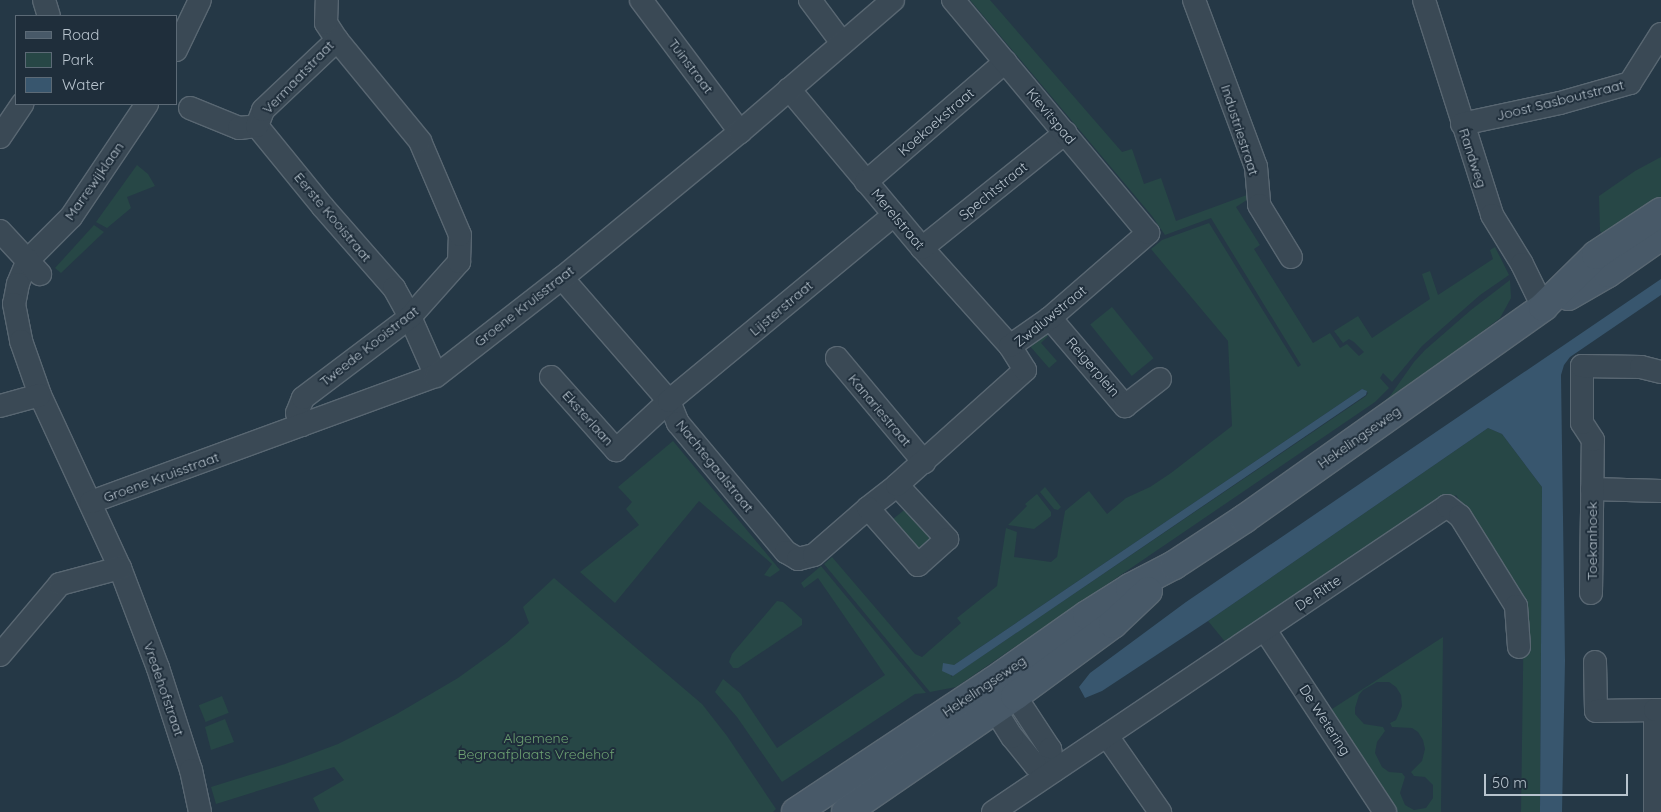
<!DOCTYPE html>
<style>
body{margin:0}
#map{position:relative;width:1661px;height:812px;overflow:hidden;background:#253846;font-family:Quicksand,sans-serif}
div>[style]{position:absolute}
[style*='--x']{left:calc(var(--x)*1px);top:calc(var(--y)*1px);width:calc(var(--w)*1px);rotate:calc(var(--a)*1deg)}
.green>*{inset:0;background:#274746;transform-origin:0 0}
.water>*{inset:0;background:#38566e}
.roads{filter:drop-shadow(1px 0 #596772) drop-shadow(-1px 0 #596772) drop-shadow(0 1px #596772) drop-shadow(0 -1px #596772)}
.street>*{height:22px;margin:-11px;padding:0 11px;transform-origin:11px;border-radius:11px;background:#3a4955}
.secondary>*{height:28px;margin:-14px;padding:0 14px;transform-origin:14px;border-radius:14px;background:#485968}
span{translate:-50% -50%;white-space:nowrap;text-align:center;line-height:1.15;-webkit-text-stroke:4px #1f2e3b;paint-order:stroke}
.street-label{font-size:14px;color:#b8c4ce}
.park-label{font-size:14px;color:#6da172}
.legend{position:absolute;left:15px;top:15px;width:162px;height:90px;box-sizing:border-box;background:#1f2e3b;border:1px solid #5c6a76;margin:0;padding:6px 9px;list-style:none;font-size:15px;color:#b8c4ce}
.legend li{display:flex;align-items:center;gap:10px;height:25px}
.legend b{width:25px;border:1px solid #5c6a76}
.scale{position:absolute;left:1484px;top:774px;width:144px;height:22px;box-sizing:border-box;border:2px solid #b8c4ce;border-top:0;padding-left:6px;font-size:15px;line-height:18px;white-space:nowrap;color:#b8c4ce;-webkit-text-stroke:4px #1f2e3b;paint-order:stroke}
</style>
<div id="map">
<div class="green">
<i style="clip-path:polygon(evenodd,970px 0,990px 0,1122px 152px,1132px 149px,1144px 184px,1161px 178px,1176px 221px,1255px 192px,1256px 194px,1236px 207px,1260px 245px,1254px 249px,1313px 343px,1330px 333px,1340px 348px,1347px 344px,1359px 356px,1364px 352px,1354px 342px,1349px 339px,1343px 343px,1334px 331px,1358px 316px,1372px 338px,1430px 299px,1422px 274px,1430px 271px,1438px 295px,1493px 259px,1490px 250px,1495px 247px,1509px 275px,1480px 295px,1422px 346px,1392px 382px,1383px 373px,1380px 378px,1389px 388px,1375px 402px,956px 687px,930px 692px,824px 564px,832px 557px,915px 654px,922px 657px,961px 623px,957px 618px,997px 586px,1006px 528px,1017px 532px,1014px 557px,1051px 562px,1057px 557px,1065px 511px,1089px 491px,1107px 514px,1126px 498px,1150px 487px,1171px 473px,1232px 426px,1228px 341px,1151px 249px,1162px 240px,1209px 223px,1298px 367px,1301px 365px,1211px 218px,1165px 235px,1152px 216px,970px 0,1362px 389px,1368px 393px,1366px 396px,951px 677px,954px 665px,1362px 389px)"></i>
<i style="clip-path:polygon(1661px 157px,1661px 203px,1607px 240px,1600px 231px,1599px 196px,1635px 171px)"></i>
<i style="clip-path:polygon(137px 165px,148px 174px,155px 186px,127px 197px,131px 208px,107px 228px,96px 222px)"></i>
<i style="clip-path:polygon(94px 225px,104px 232px,61px 273px,55px 268px)"></i>
<i style="clip-path:polygon(1510px 280px,1511px 298px,1500px 318px,1378px 412px,1375px 409px,1390px 396px,1414px 362px,1425px 350px,1471px 310px)"></i>
<i style="left:1112px;top:307px;width:66px;height:28px;rotate:51deg"></i>
<i style="clip-path:polygon(1045px 332px,1048px 336px,1041px 343px,1057px 361px,1049px 368px,1029px 345px)"></i>
<i style="clip-path:polygon(1488px 428px,1502px 434px,1542px 487px,1540px 812px,1521px 812px,1524px 603px,1456px 495px,1227px 644px,1208px 621px)"></i>
<i style="clip-path:polygon(673px 441px,780px 570px,770px 577px,764px 575px,772px 564px,699px 501px,615px 603px,580px 572px,639px 525px,626px 509px,632px 502px,618px 487px)"></i>
<i style="clip-path:polygon(1045px 487px,1061px 507px,1058px 510px,1054px 509px,1040px 492px)"></i>
<i style="clip-path:polygon(1037px 494px,1051px 512px,1051px 516px,1034px 529px,1008px 525px,1027px 506px,1025px 504px)"></i>
<i style="left:908px;top:507px;width:40px;height:22px;rotate:51deg"></i>
<i style="clip-path:polygon(821px 566px,926px 693px,915px 694px,782px 782px,737px 717px,715px 692px,723px 679px,740px 693px,777px 748px,885px 675px,818px 578px,804px 588px,801px 583px)"></i>
<i style="clip-path:polygon(554px 578px,702px 704px,727px 736px,776px 809px,773px 812px,320px 812px,313px 798px,344px 780px,334px 767px,216px 804px,211px 787px,285px 764px,338px 744px,395px 715px,458px 678px,505px 644px,529px 623px,523px 607px)"></i>
<i style="clip-path:polygon(777px 601px,783px 602px,802px 619px,802px 625px,738px 668px,733px 668px,729px 662px,732px 654px)"></i>
<i style="clip-path:polygon(evenodd,1443px 637px,1441px 812px,1395px 812px,1329px 711px,1443px 637px,1377px 682px,1389px 682px,1396px 687px,1401px 695px,1402px 706px,1396px 720px,1390px 723px,1392px 727px,1412px 728px,1418px 732px,1423px 740px,1425px 749px,1422px 761px,1411px 772px,1414px 776px,1425px 777px,1433px 785px,1433px 798px,1426px 808px,1414px 810px,1405px 805px,1400px 793px,1405px 777px,1402px 773px,1389px 772px,1382px 767px,1375px 753px,1377px 742px,1385px 731px,1383px 727px,1364px 724px,1355px 714px,1355px 708px,1359px 695px,1363px 690px,1377px 682px)"></i>
<i style="left:222px;top:696px;width:18px;height:25px;rotate:68deg"></i>
<i style="clip-path:polygon(225px 719px,234px 742px,211px 750px,205px 727px)"></i>
</div>
<div class="water">
<i style="clip-path:polygon(1661px 279px,1661px 295px,1570px 357px,1564px 365px,1561px 375px,1565px 661px,1562px 812px,1540px 812px,1542px 487px,1502px 434px,1488px 428px,1208px 621px,1102px 691px,1085px 698px,1079px 687px,1090px 673px,1186px 602px)"></i>
<i style="clip-path:polygon(1362px 389px,1367px 391px,1366px 395px,953px 676px,942px 671px,943px 663px,954px 665px)"></i>
</div>
<div class="roads">
<div class="street">
<i style="--x:44;--y:0;--w:17;--a:73"></i>
<i style="--x:641;--y:0;--w:165;--a:53.1"></i>
<i style="--x:810;--y:0;--w:54;--a:53.3"></i>
<i style="--x:1194;--y:0;--w:178;--a:69.6"></i>
<i style="--x:1256;--y:167;--w:38;--a:85"></i>
<i style="--x:1259;--y:205;--w:61;--a:58.4"></i>
<i style="--x:1424;--y:0;--w:225;--a:72.4"></i>
<i style="--x:1492;--y:215;--w:57;--a:58.5"></i>
<i style="--x:1522;--y:264;--w:48;--a:64"></i>
<i style="--x:176;--y:50;--w:55;--a:-64.4"></i>
<i style="--x:789;--y:89;--w:207;--a:50.1"></i>
<i style="--x:922;--y:248;--w:132;--a:48.1"></i>
<i style="--x:147;--y:104;--w:136;--a:123.9"></i>
<i style="--x:71;--y:217;--w:61;--a:135"></i>
<i style="--x:28;--y:260;--w:26;--a:113"></i>
<i style="--x:18;--y:284;--w:20;--a:101"></i>
<i style="--x:14;--y:304;--w:38;--a:79"></i>
<i style="--x:21;--y:341;--w:57;--a:70.6"></i>
<i style="--x:40;--y:395;--w:191;--a:65.2"></i>
<i style="--x:120;--y:568;--w:107;--a:69.2"></i>
<i style="--x:158;--y:668;--w:107;--a:72.1"></i>
<i style="--x:191;--y:770;--w:43;--a:77.9"></i>
<i style="--x:190;--y:108;--w:53;--a:22.2"></i>
<i style="--x:239;--y:128;--w:18;--a:-6"></i>
<i style="--x:257;--y:126;--w:104;--a:50.8"></i>
<i style="--x:323;--y:207;--w:108;--a:48.8"></i>
<i style="--x:394;--y:288;--w:33;--a:61"></i>
<i style="--x:410;--y:317;--w:64;--a:66.2"></i>
<i style="--x:1462;--y:124;--w:100;--a:-12.1"></i>
<i style="--x:1560;--y:103;--w:73;--a:-15.9"></i>
<i style="--x:1630;--y:83;--w:58;--a:-57.7"></i>
<i style="--x:257;--y:126;--w:17;--a:-69"></i>
<i style="--x:263;--y:110;--w:102;--a:-43.4"></i>
<i style="--x:337;--y:40;--w:20;--a:-123"></i>
<i style="--x:326;--y:23;--w:23;--a:-88"></i>
<i style="--x:0;--y:137;--w:40;--a:-56"></i>
<i style="--x:866;--y:182;--w:184;--a:-40.8"></i>
<i style="--x:0;--y:231;--w:59;--a:47.1"></i>
<i style="--x:922;--y:248;--w:184;--a:-38.8"></i>
<i style="--x:562;--y:278;--w:163;--a:49"></i>
<i style="--x:669;--y:401;--w:24;--a:68"></i>
<i style="--x:678;--y:423;--w:168;--a:50.1"></i>
<i style="--x:786;--y:552;--w:14;--a:30"></i>
<i style="--x:798;--y:559;--w:16;--a:-14"></i>
<i style="--x:814;--y:555;--w:72;--a:-41"></i>
<i style="--x:868;--y:508;--w:37;--a:-38"></i>
<i style="--x:897;--y:485;--w:74;--a:47.2"></i>
<i style="--x:947;--y:539;--w:39;--a:138"></i>
<i style="--x:918;--y:565;--w:76;--a:-131.3"></i>
<i style="--x:1050;--y:318;--w:116;--a:49.6"></i>
<i style="--x:1125;--y:406;--w:44;--a:-37.6"></i>
<i style="--x:837;--y:358;--w:136;--a:50.1"></i>
<i style="--x:551;--y:377;--w:98;--a:48.3"></i>
<i style="--x:616;--y:450;--w:72;--a:-42.8"></i>
<i style="--x:669;--y:401;--w:292;--a:-39.6"></i>
<i style="--x:0;--y:406;--w:41;--a:-15.4"></i>
<i style="--x:302;--y:425;--w:13;--a:-113"></i>
<i style="--x:297;--y:413;--w:16;--a:-68"></i>
<i style="--x:303;--y:398;--w:134;--a:-37.1"></i>
<i style="--x:410;--y:317;--w:74;--a:-48.3"></i>
<i style="--x:459;--y:262;--w:27;--a:-88"></i>
<i style="--x:460;--y:235;--w:102;--a:-113.1"></i>
<i style="--x:420;--y:141;--w:131;--a:-129.4"></i>
<i style="--x:897;--y:485;--w:172;--a:-41.9"></i>
<i style="--x:1025;--y:370;--w:28;--a:-122"></i>
<i style="--x:1010;--y:346;--w:49;--a:-35"></i>
<i style="--x:1050;--y:318;--w:130;--a:-40.9"></i>
<i style="--x:1148;--y:233;--w:304;--a:-129.9"></i>
<i style="--x:1592;--y:489;--w:69;--a:1.7"></i>
<i style="--x:91;--y:502;--w:367;--a:-20.1"></i>
<i style="--x:436;--y:376;--w:160;--a:-37.9"></i>
<i style="--x:562;--y:278;--w:230;--a:-39.4"></i>
<i style="--x:740;--y:132;--w:202;--a:-40.8"></i>
<i style="--x:1591;--y:593;--w:153;--a:-89.3"></i>
<i style="--x:1593;--y:440;--w:20;--a:-123"></i>
<i style="--x:1582;--y:423;--w:57;--a:-90"></i>
<i style="--x:1582;--y:366;--w:59;--a:1"></i>
<i style="--x:1641;--y:367;--w:21;--a:14"></i>
<i style="--x:1265;--y:630;--w:218;--a:56.6"></i>
<i style="--x:0;--y:655;--w:93;--a:-49.8"></i>
<i style="--x:60;--y:584;--w:62;--a:-14.9"></i>
<i style="--x:1595;--y:662;--w:49;--a:88.8"></i>
<i style="--x:1596;--y:711;--w:59;--a:-1"></i>
<i style="--x:992;--y:682;--w:27;--a:31"></i>
<i style="--x:1015;--y:696;--w:64;--a:56.6"></i>
<i style="--x:1050;--y:749;--w:22;--a:82"></i>
<i style="--x:1053;--y:771;--w:19;--a:-162"></i>
<i style="--x:1035;--y:765;--w:36;--a:-129"></i>
<i style="--x:1012;--y:737;--w:32;--a:-122"></i>
<i style="--x:995;--y:710;--w:28;--a:-96"></i>
<i style="--x:1107;--y:736;--w:93;--a:55.1"></i>
<i style="--x:993;--y:812;--w:547;--a:-33.98"></i>
<i style="--x:1447;--y:506;--w:16;--a:38"></i>
<i style="--x:1460;--y:516;--w:106;--a:58.1"></i>
<i style="--x:1516;--y:606;--w:41;--a:85.8"></i>
<i style="--x:1655;--y:812;--w:102;--a:-90"></i>
<i style="--x:1655;--y:710;--w:6;--a:0"></i>
</div>
<div class="secondary">
<i style="--x:1568;--y:296;--w:46;--a:-29.9"></i>
<i style="--x:1608;--y:273;--w:65;--a:-34.9"></i>
<i style="--x:796;--y:812;--w:235;--a:-33.6"></i>
<i style="--x:992;--y:682;--w:116;--a:-35.2"></i>
<i style="--x:1087;--y:615;--w:51;--a:-32.1"></i>
<i style="--x:1130;--y:588;--w:50;--a:-27.6"></i>
<i style="--x:1174;--y:565;--w:84;--a:-33.3"></i>
<i style="--x:1244;--y:519;--w:367;--a:-35.3"></i>
<i style="--x:1543;--y:307;--w:74;--a:-44.5"></i>
<i style="--x:1596;--y:255;--w:78;--a:-33.5"></i>
<i style="--x:846;--y:812;--w:205;--a:-34.5"></i>
<i style="--x:1015;--y:696;--w:122;--a:-36.3"></i>
<i style="--x:1113;--y:624;--w:48;--a:-43.3"></i>
</div>
</div>
<div class="street-label">
<span style="left:691px;top:66px;rotate:53deg">Tuinstraat</span>
<span style="left:298px;top:77px;rotate:-46deg">Vermaatstraat</span>
<span style="left:1560px;top:100px;rotate:-14deg">Joost Sasboutstraat</span>
<span style="left:1051px;top:116px;rotate:50deg">Kievitspad</span>
<span style="left:936px;top:122px;rotate:-41deg">Koekoekstraat</span>
<span style="left:1240px;top:130px;rotate:72deg">Industriestraat</span>
<span style="left:1473px;top:158px;rotate:72deg">Randweg</span>
<span style="left:94px;top:181px;rotate:-55deg">Marrewijklaan</span>
<span style="left:993px;top:191px;rotate:-39deg">Spechtstraat</span>
<span style="left:333px;top:217px;rotate:50deg">Eerste Kooistraat</span>
<span style="left:898px;top:219px;rotate:50deg">Merelstraat</span>
<span style="left:524px;top:306px;rotate:-38deg">Groene Kruisstraat</span>
<span style="left:781px;top:308px;rotate:-40deg">Lijsterstraat</span>
<span style="left:1050px;top:316px;rotate:-39deg">Zwaluwstraat</span>
<span style="left:369px;top:346px;rotate:-38deg">Tweede Kooistraat</span>
<span style="left:1093px;top:367px;rotate:49deg">Reigerplein</span>
<span style="left:880px;top:410px;rotate:50deg">Kanariestraat</span>
<span style="left:588px;top:418px;rotate:48deg">Eksterlaan</span>
<span style="left:1359px;top:437px;rotate:-35deg">Hekelingseweg</span>
<span style="left:715px;top:466px;rotate:51deg">Nachtegaalstraat</span>
<span style="left:161px;top:477px;rotate:-20deg">Groene Kruisstraat</span>
<span style="left:1592px;top:541px;rotate:-90deg">Toekanhoek</span>
<span style="left:1318px;top:593px;rotate:-34deg">De Ritte</span>
<span style="left:984px;top:686px;rotate:-34deg">Hekelingseweg</span>
<span style="left:164px;top:689px;rotate:71deg">Vredehofstraat</span>
<span style="left:1325px;top:720px;rotate:57deg">De Wetering</span>
</div>
<div class="park-label">
<span style="left:536px;top:746px">Algemene<br>Begraafplaats Vredehof</span>
</div>
<ul class="legend">
<li><b style="height:6px;background:#485968"></b>Road</li>
<li><b style="height:14px;background:#274746"></b>Park</li>
<li><b style="height:14px;background:#38566e"></b>Water</li>
</ul>
<div class="scale">50 m</div>
</div>
